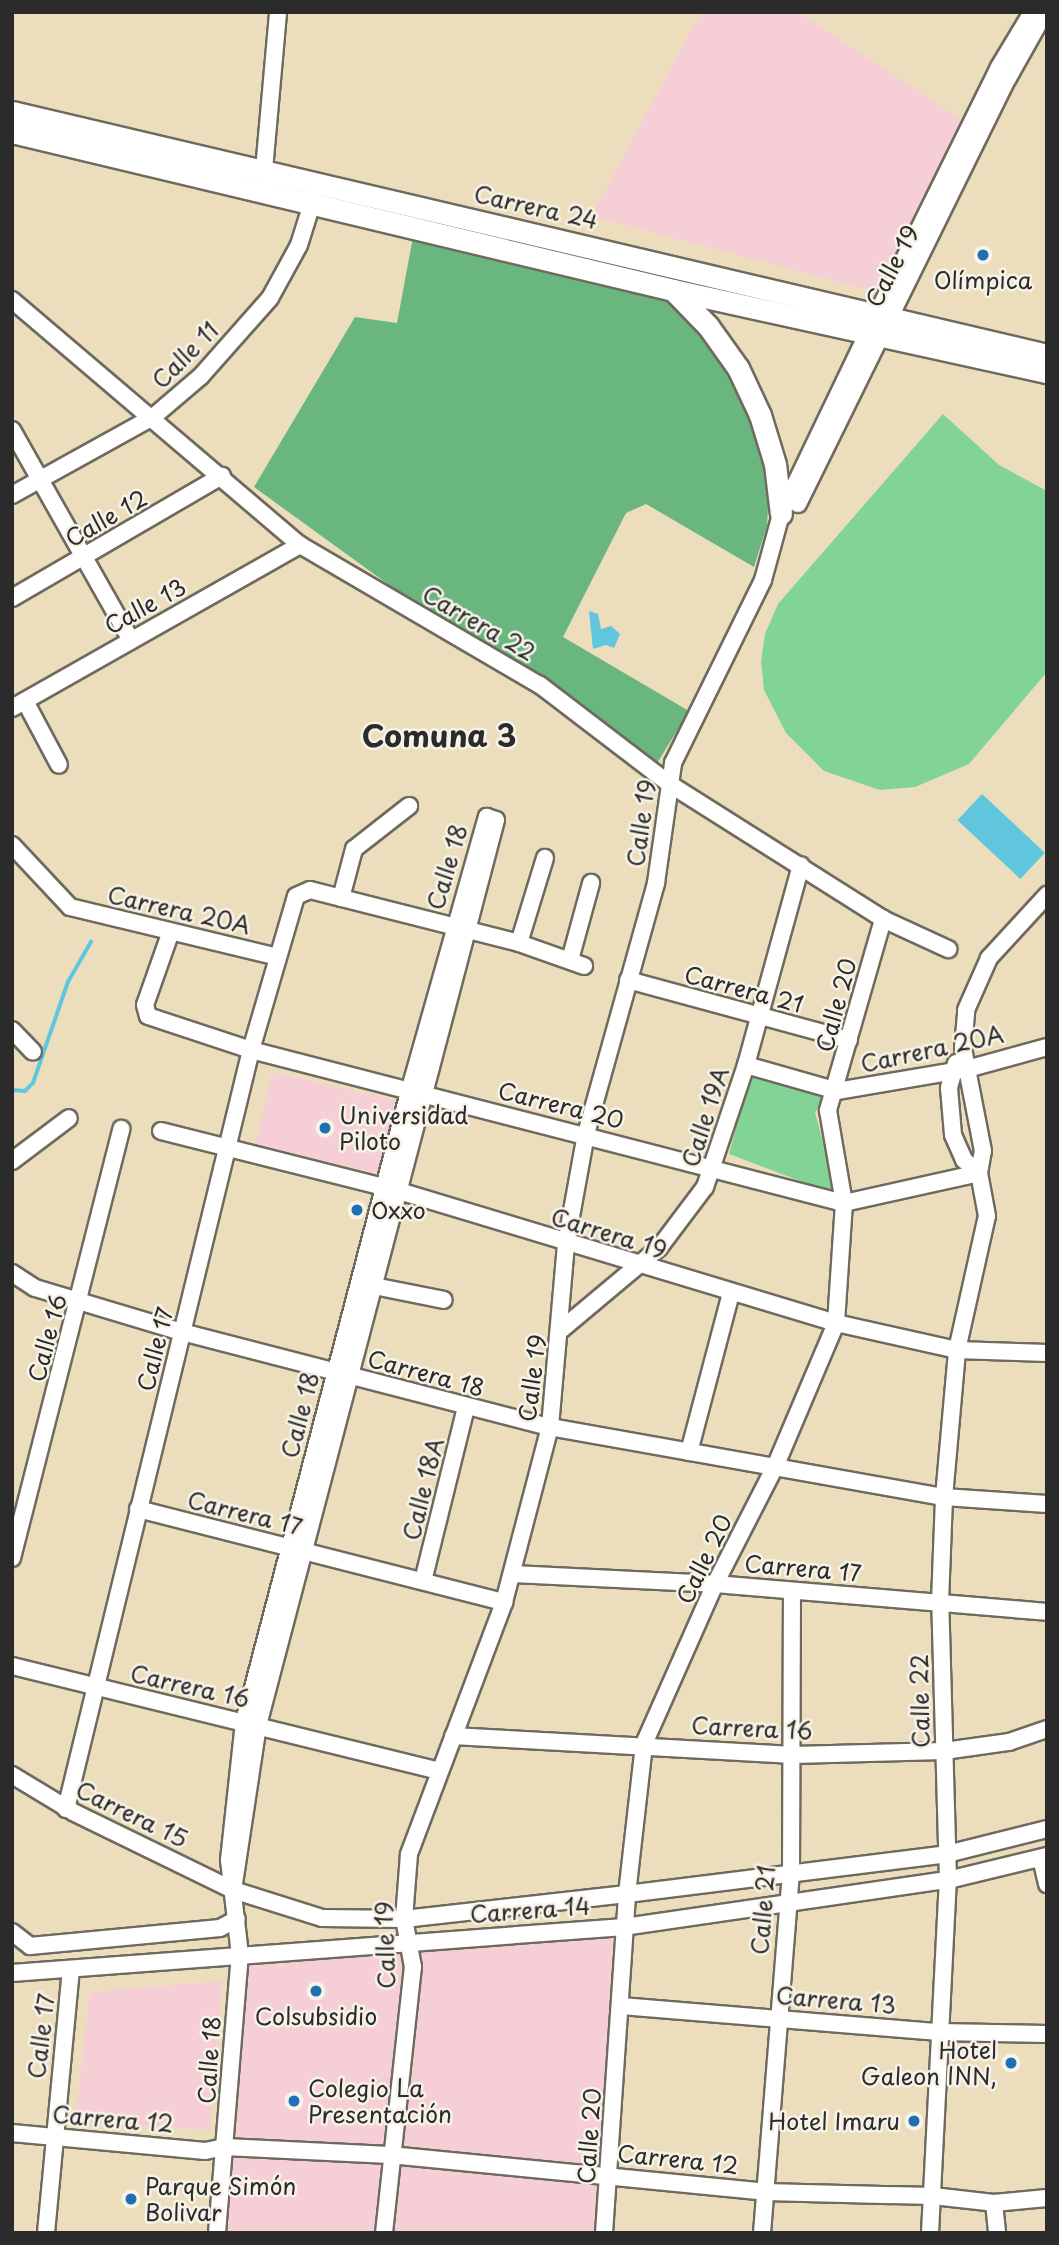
<!DOCTYPE html>
<meta charset="utf-8">
<style>
body{margin:0}
#map{position:relative;width:1059px;height:2245px;overflow:hidden;background:#ecdebc;font-family:"Playpen Sans",sans-serif}
div>[style]{position:absolute}
[style*='--x']{left:calc(var(--x)*1px);top:calc(var(--y)*1px);width:calc(var(--w)*1px);rotate:calc(var(--a)*1deg)}
.built>*{inset:0;background:#f6cfd6;transform-origin:0 0}
.green>*{inset:0;background:#82d496}
.forest>*{inset:0;background:#69b67f}
.water>*{inset:0;background:#60c6dd;transform-origin:0 0}
.stream>*{height:3.5px;margin:-1.75px;padding:0 1.75px;transform-origin:1.75px;border-radius:1.75px;background:#60c6dd}
.roads{filter:drop-shadow(2px 0 #6f6a5e) drop-shadow(-2px 0 #6f6a5e) drop-shadow(0 2px #6f6a5e) drop-shadow(0 -2px #6f6a5e)}
.minor>*{height:16px;margin:-8px;padding:0 8px;transform-origin:8px;border-radius:8px;background:#fff}
.major>*{height:21px;margin:-10.5px;padding:0 10.5px;transform-origin:10.5px;border-radius:10.5px;background:#fff}
.dots>*{width:19px;height:19px;translate:-50% -50%;box-sizing:border-box;border:4px solid #f7f3e8;border-radius:50%}
span{translate:-50% -50%;white-space:nowrap;text-align:center;line-height:1.15;-webkit-text-stroke:5px #f7f3e8;paint-order:stroke}
.street-label{font-size:23px;color:#2b2b2b}
.poi-label{font-size:23px;color:#2b2b2b}
.left{translate:0 -50%;text-align:left}
.right{translate:-100% -50%;text-align:right}
.district-label{font-size:30px;color:#2b2b2b;font-weight:700}
.frame{position:absolute;inset:0;border:14px solid #2b2b2b;pointer-events:none}
</style>
<div id="map">
<div class="built">
<i style="clip-path:polygon(701px 12px,798px 12px,962px 120px,879px 293px,591px 216px)"></i>
<i style="left:272px;top:1072px;width:130px;height:75px;rotate:13deg"></i>
<i style="clip-path:polygon(624px 1927px,604px 2233px,217px 2233px,241px 1957px)"></i>
<i style="clip-path:polygon(223px 1981px,210px 2130px,75px 2122px,90px 1992px)"></i>
</div>
<div class="green">
<i style="clip-path:polygon(943px 414px,999px 465px,1047px 491px,1047px 672px,969px 764px,915px 787px,880px 790px,824px 771px,786px 733px,764px 690px,761px 661px,765px 634px,778px 604px)"></i>
<i style="clip-path:polygon(750px 1075px,827px 1098px,815px 1112px,837px 1195px,729px 1154px)"></i>
</div>
<div class="forest">
<i style="clip-path:polygon(413px 237px,669px 300px,712px 342px,754px 416px,770px 471px,767px 526px,754px 567px,646px 504px,626px 513px,563px 637px,689px 711px,656px 765px,436px 619px,254px 487px,355px 317px,397px 323px)"></i>
</div>
<div class="water">
<i style="clip-path:polygon(589px 611px,598px 614px,601px 629px,611px 626px,620px 634px,614px 648px,606px 645px,593px 649px)"></i>
<i style="left:982px;top:794px;width:86px;height:36px;rotate:43deg"></i>
</div>
<div class="stream">
<i style="--x:12;--y:1090;--w:13;--a:4"></i>
<i style="--x:25;--y:1091;--w:11;--a:-45"></i>
<i style="--x:33;--y:1083;--w:107;--a:-70.9"></i>
<i style="--x:68;--y:982;--w:46;--a:-60.1"></i>
</div>
<div class="roads">
<div class="minor">
<i style="--x:269;--y:179;--w:10;--a:-119"></i>
<i style="--x:264;--y:170;--w:159;--a:-84.9"></i>
<i style="--x:12;--y:300;--w:378;--a:40.4"></i>
<i style="--x:300;--y:545;--w:278;--a:30.3"></i>
<i style="--x:540;--y:685;--w:161;--a:37.4"></i>
<i style="--x:668;--y:783;--w:254;--a:32.3"></i>
<i style="--x:883;--y:919;--w:72;--a:24.8"></i>
<i style="--x:12;--y:430;--w:241;--a:60.5"></i>
<i style="--x:12;--y:495;--w:161;--a:-29"></i>
<i style="--x:153;--y:417;--w:63;--a:-40.5"></i>
<i style="--x:201;--y:376;--w:104;--a:-48.5"></i>
<i style="--x:270;--y:298;--w:60;--a:-61.3"></i>
<i style="--x:299;--y:245;--w:53;--a:-72.6"></i>
<i style="--x:798;--y:504;--w:475;--a:-63.8"></i>
<i style="--x:1008;--y:78;--w:76;--a:-60.7"></i>
<i style="--x:12;--y:598;--w:243;--a:-30.2"></i>
<i style="--x:25;--y:701;--w:72;--a:62"></i>
<i style="--x:12;--y:708;--w:331;--a:-29.5"></i>
<i style="--x:12;--y:845;--w:85;--a:46.9"></i>
<i style="--x:70;--y:907;--w:214;--a:13.5"></i>
<i style="--x:341;--y:898;--w:51;--a:-75.1"></i>
<i style="--x:354;--y:849;--w:70;--a:-38"></i>
<i style="--x:170;--y:934;--w:75;--a:109.4"></i>
<i style="--x:145;--y:1005;--w:11;--a:75"></i>
<i style="--x:148;--y:1016;--w:108;--a:18.3"></i>
<i style="--x:251;--y:1050;--w:612;--a:14.47"></i>
<i style="--x:844;--y:1203;--w:138;--a:-12.5"></i>
<i style="--x:519;--y:943;--w:89;--a:-73"></i>
<i style="--x:570;--y:960;--w:80;--a:-74.7"></i>
<i style="--x:628;--y:980;--w:229;--a:15.2"></i>
<i style="--x:12;--y:1030;--w:30;--a:46"></i>
<i style="--x:956;--y:1063;--w:26;--a:106"></i>
<i style="--x:949;--y:1088;--w:47;--a:85.1"></i>
<i style="--x:953;--y:1135;--w:27;--a:66"></i>
<i style="--x:964;--y:1160;--w:20;--a:41"></i>
<i style="--x:746;--y:1065;--w:95;--a:15.9"></i>
<i style="--x:837;--y:1091;--w:132;--a:-9.6"></i>
<i style="--x:967;--y:1069;--w:83;--a:-15.4"></i>
<i style="--x:161;--y:1131;--w:245;--a:14.1"></i>
<i style="--x:399;--y:1191;--w:457;--a:16.8"></i>
<i style="--x:836;--y:1323;--w:124;--a:12.6"></i>
<i style="--x:957;--y:1350;--w:90;--a:1.9"></i>
<i style="--x:12;--y:1161;--w:71;--a:-37"></i>
<i style="--x:12;--y:1273;--w:27;--a:33"></i>
<i style="--x:35;--y:1288;--w:153;--a:16.7"></i>
<i style="--x:182;--y:1332;--w:380;--a:14.5"></i>
<i style="--x:550;--y:1427;--w:400;--a:10.1"></i>
<i style="--x:944;--y:1497;--w:103;--a:3.9"></i>
<i style="--x:374;--y:1286;--w:71;--a:11.3"></i>
<i style="--x:562;--y:1329;--w:126;--a:-39.9"></i>
<i style="--x:659;--y:1248;--w:76;--a:-53"></i>
<i style="--x:705;--y:1187;--w:129;--a:-71.4"></i>
<i style="--x:746;--y:1065;--w:207;--a:-74.6"></i>
<i style="--x:689;--y:1452;--w:164;--a:-75.2"></i>
<i style="--x:138;--y:1509;--w:378;--a:14.3"></i>
<i style="--x:12;--y:1558;--w:443;--a:-75.7"></i>
<i style="--x:513;--y:1574;--w:202;--a:2.8"></i>
<i style="--x:715;--y:1584;--w:333;--a:4.8"></i>
<i style="--x:423;--y:1581;--w:179;--a:-76.1"></i>
<i style="--x:12;--y:1666;--w:440;--a:13.8"></i>
<i style="--x:453;--y:1736;--w:341;--a:3.2"></i>
<i style="--x:793;--y:1755;--w:151;--a:-1.5"></i>
<i style="--x:944;--y:1751;--w:66;--a:-7.9"></i>
<i style="--x:1009;--y:1742;--w:40;--a:-18.9"></i>
<i style="--x:12;--y:1775;--w:71;--a:31.2"></i>
<i style="--x:73;--y:1812;--w:178;--a:26"></i>
<i style="--x:233;--y:1890;--w:93;--a:17.5"></i>
<i style="--x:322;--y:1918;--w:82;--a:0.7"></i>
<i style="--x:404;--y:1919;--w:224;--a:-6.4"></i>
<i style="--x:627;--y:1894;--w:322;--a:-7.1"></i>
<i style="--x:947;--y:1854;--w:103;--a:-14"></i>
<i style="--x:66;--y:1809;--w:781;--a:-76.3"></i>
<i style="--x:251;--y:1050;--w:160;--a:-73.7"></i>
<i style="--x:296;--y:896;--w:15;--a:-23"></i>
<i style="--x:310;--y:890;--w:216;--a:14.2"></i>
<i style="--x:519;--y:943;--w:69;--a:19.5"></i>
<i style="--x:1041;--y:1858;--w:27;--a:77"></i>
<i style="--x:12;--y:1932;--w:23;--a:38"></i>
<i style="--x:30;--y:1946;--w:191;--a:-5.4"></i>
<i style="--x:220;--y:1928;--w:19;--a:-28"></i>
<i style="--x:12;--y:1973;--w:614;--a:-4.3"></i>
<i style="--x:624;--y:1927;--w:327;--a:-8.3"></i>
<i style="--x:948;--y:1880;--w:102;--a:-13.6"></i>
<i style="--x:621;--y:2006;--w:319;--a:4.7"></i>
<i style="--x:939;--y:2032;--w:108;--a:1.1"></i>
<i style="--x:12;--y:2133;--w:194;--a:5.3"></i>
<i style="--x:205;--y:2151;--w:20;--a:-11"></i>
<i style="--x:225;--y:2147;--w:165;--a:2.8"></i>
<i style="--x:390;--y:2155;--w:377;--a:5.6"></i>
<i style="--x:765;--y:2192;--w:168;--a:1.4"></i>
<i style="--x:933;--y:2196;--w:61;--a:6.5"></i>
<i style="--x:994;--y:2203;--w:53;--a:-5.4"></i>
<i style="--x:994;--y:2203;--w:30;--a:84"></i>
<i style="--x:46;--y:2233;--w:264;--a:-84.6"></i>
<i style="--x:217;--y:2233;--w:279;--a:-85.3"></i>
<i style="--x:240;--y:1955;--w:96;--a:-96.6"></i>
<i style="--x:229;--y:1860;--w:139;--a:-83.8"></i>
<i style="--x:244;--y:1722;--w:651;--a:-75.32"></i>
<i style="--x:409;--y:1092;--w:286;--a:-74.2"></i>
<i style="--x:487;--y:817;--w:9;--a:18"></i>
<i style="--x:496;--y:820;--w:936;--a:104.73"></i>
<i style="--x:258;--y:1725;--w:167;--a:98.6"></i>
<i style="--x:384;--y:2233;--w:268;--a:-83.8"></i>
<i style="--x:413;--y:1967;--w:49;--a:-100.6"></i>
<i style="--x:404;--y:1919;--w:65;--a:-85.6"></i>
<i style="--x:409;--y:1854;--w:269;--a:-69.3"></i>
<i style="--x:504;--y:1602;--w:181;--a:-75.3"></i>
<i style="--x:550;--y:1427;--w:184;--a:-85"></i>
<i style="--x:566;--y:1244;--w:112;--a:-79.7"></i>
<i style="--x:586;--y:1134;--w:261;--a:-74.4"></i>
<i style="--x:656;--y:883;--w:121;--a:-81.9"></i>
<i style="--x:673;--y:763;--w:204;--a:-63.8"></i>
<i style="--x:763;--y:580;--w:68;--a:-74.7"></i>
<i style="--x:781;--y:514;--w:222;--a:-64.4"></i>
<i style="--x:877;--y:314;--w:275;--a:-63.7"></i>
<i style="--x:999;--y:67;--w:64;--a:-59"></i>
<i style="--x:604;--y:2233;--w:340;--a:-86.1"></i>
<i style="--x:627;--y:1894;--w:151;--a:-83.5"></i>
<i style="--x:644;--y:1744;--w:175;--a:-66.1"></i>
<i style="--x:715;--y:1584;--w:131;--a:-62.9"></i>
<i style="--x:775;--y:1467;--w:156;--a:-67"></i>
<i style="--x:836;--y:1323;--w:120;--a:-86.2"></i>
<i style="--x:844;--y:1203;--w:94;--a:-99.8"></i>
<i style="--x:828;--y:1110;--w:199;--a:-73.9"></i>
<i style="--x:762;--y:2233;--w:360;--a:-85.4"></i>
<i style="--x:791;--y:1874;--w:283;--a:-89.8"></i>
<i style="--x:930;--y:2233;--w:353;--a:-87.1"></i>
<i style="--x:948;--y:1880;--w:278;--a:-91.6"></i>
<i style="--x:940;--y:1602;--w:105;--a:-87.8"></i>
<i style="--x:944;--y:1497;--w:148;--a:-84.9"></i>
<i style="--x:957;--y:1350;--w:137;--a:-77.4"></i>
<i style="--x:987;--y:1216;--w:44;--a:-100.5"></i>
<i style="--x:979;--y:1173;--w:22;--a:-80"></i>
<i style="--x:983;--y:1151;--w:105;--a:-101"></i>
<i style="--x:963;--y:1048;--w:38;--a:-85"></i>
<i style="--x:966;--y:1010;--w:57;--a:-66.1"></i>
<i style="--x:989;--y:958;--w:86;--a:-47.4"></i>
</div>
<div class="major">
<i style="--x:12;--y:112;--w:1063;--a:13.21"></i>
<i style="--x:12;--y:132;--w:680;--a:13.44"></i>
<i style="--x:673;--y:290;--w:383;--a:12.4"></i>
<i style="--x:673;--y:290;--w:50;--a:45.8"></i>
<i style="--x:708;--y:326;--w:52;--a:54.5"></i>
<i style="--x:738;--y:368;--w:52;--a:64.9"></i>
<i style="--x:760;--y:415;--w:51;--a:73"></i>
<i style="--x:775;--y:464;--w:50;--a:83.2"></i>
</div>
</div>
<div class="dots">
<i style="left:983px;top:255px;background:#1f6fb2"></i>
<i style="left:325px;top:1128px;background:#1f6fb2"></i>
<i style="left:357px;top:1210px;background:#1f6fb2"></i>
<i style="left:316px;top:1991px;background:#1f6fb2"></i>
<i style="left:1011px;top:2063px;background:#1f6fb2"></i>
<i style="left:294px;top:2101px;background:#1f6fb2"></i>
<i style="left:914px;top:2121px;background:#1f6fb2"></i>
<i style="left:131px;top:2199px;background:#1f6fb2"></i>
</div>
<div class="street-label">
<span style="left:536px;top:207px;rotate:13deg">Carrera 24</span>
<span style="left:892px;top:266px;rotate:-63deg">Calle 19</span>
<span style="left:185px;top:355px;rotate:-45deg">Calle 11</span>
<span style="left:106px;top:518px;rotate:-30deg">Calle 12</span>
<span style="left:145px;top:606px;rotate:-29deg">Calle 13</span>
<span style="left:479px;top:623px;rotate:30deg">Carrera 22</span>
<span style="left:641px;top:823px;rotate:-82deg">Calle 19</span>
<span style="left:447px;top:867px;rotate:-73deg">Calle 18</span>
<span style="left:179px;top:910px;rotate:13deg">Carrera 20A</span>
<span style="left:744px;top:989px;rotate:15deg">Carrera 21</span>
<span style="left:836px;top:1005px;rotate:-75deg">Calle 20</span>
<span style="left:932px;top:1049px;rotate:-12deg">Carrera 20A</span>
<span style="left:561px;top:1105px;rotate:14deg">Carrera 20</span>
<span style="left:705px;top:1117px;rotate:-72deg">Calle 19A</span>
<span style="left:609px;top:1233px;rotate:17deg">Carrera 19</span>
<span style="left:47px;top:1338px;rotate:-75deg">Calle 16</span>
<span style="left:155px;top:1349px;rotate:-76deg">Calle 17</span>
<span style="left:426px;top:1373px;rotate:15deg">Carrera 18</span>
<span style="left:532px;top:1378px;rotate:-83deg">Calle 19</span>
<span style="left:300px;top:1415px;rotate:-75deg">Calle 18</span>
<span style="left:423px;top:1489px;rotate:-76deg">Calle 18A</span>
<span style="left:245px;top:1513px;rotate:14deg">Carrera 17</span>
<span style="left:704px;top:1559px;rotate:-64deg">Calle 20</span>
<span style="left:803px;top:1568px;rotate:5deg">Carrera 17</span>
<span style="left:190px;top:1686px;rotate:13deg">Carrera 16</span>
<span style="left:920px;top:1701px;rotate:-91deg">Calle 22</span>
<span style="left:752px;top:1728px;rotate:3deg">Carrera 16</span>
<span style="left:132px;top:1814px;rotate:26deg">Carrera 15</span>
<span style="left:530px;top:1910px;rotate:-4deg">Carrera 14</span>
<span style="left:763px;top:1910px;rotate:-85deg">Calle 21</span>
<span style="left:385px;top:1945px;rotate:-92deg">Calle 19</span>
<span style="left:836px;top:2000px;rotate:5deg">Carrera 13</span>
<span style="left:41px;top:2036px;rotate:-83deg">Calle 17</span>
<span style="left:209px;top:2060px;rotate:-86deg">Calle 18</span>
<span style="left:113px;top:2119px;rotate:5deg">Carrera 12</span>
<span style="left:589px;top:2136px;rotate:-86deg">Calle 20</span>
<span style="left:678px;top:2159px;rotate:6deg">Carrera 12</span>
</div>
<div class="poi-label">
<span style="left:983px;top:280px">Olímpica</span>
<span class="left" style="left:339px;top:1128px">Universidad<br>Piloto</span>
<span class="left" style="left:371px;top:1210px">Oxxo</span>
<span style="left:316px;top:2016px">Colsubsidio</span>
<span class="right" style="left:997px;top:2063px">Hotel<br>Galeon INN,</span>
<span class="left" style="left:308px;top:2101px">Colegio La<br>Presentación</span>
<span class="right" style="left:900px;top:2121px">Hotel Imaru</span>
<span class="left" style="left:145px;top:2199px">Parque Simón<br>Bolivar</span>
</div>
<div class="district-label">
<span style="left:439px;top:735px">Comuna 3</span>
</div>
<div class="frame"></div>
</div>
